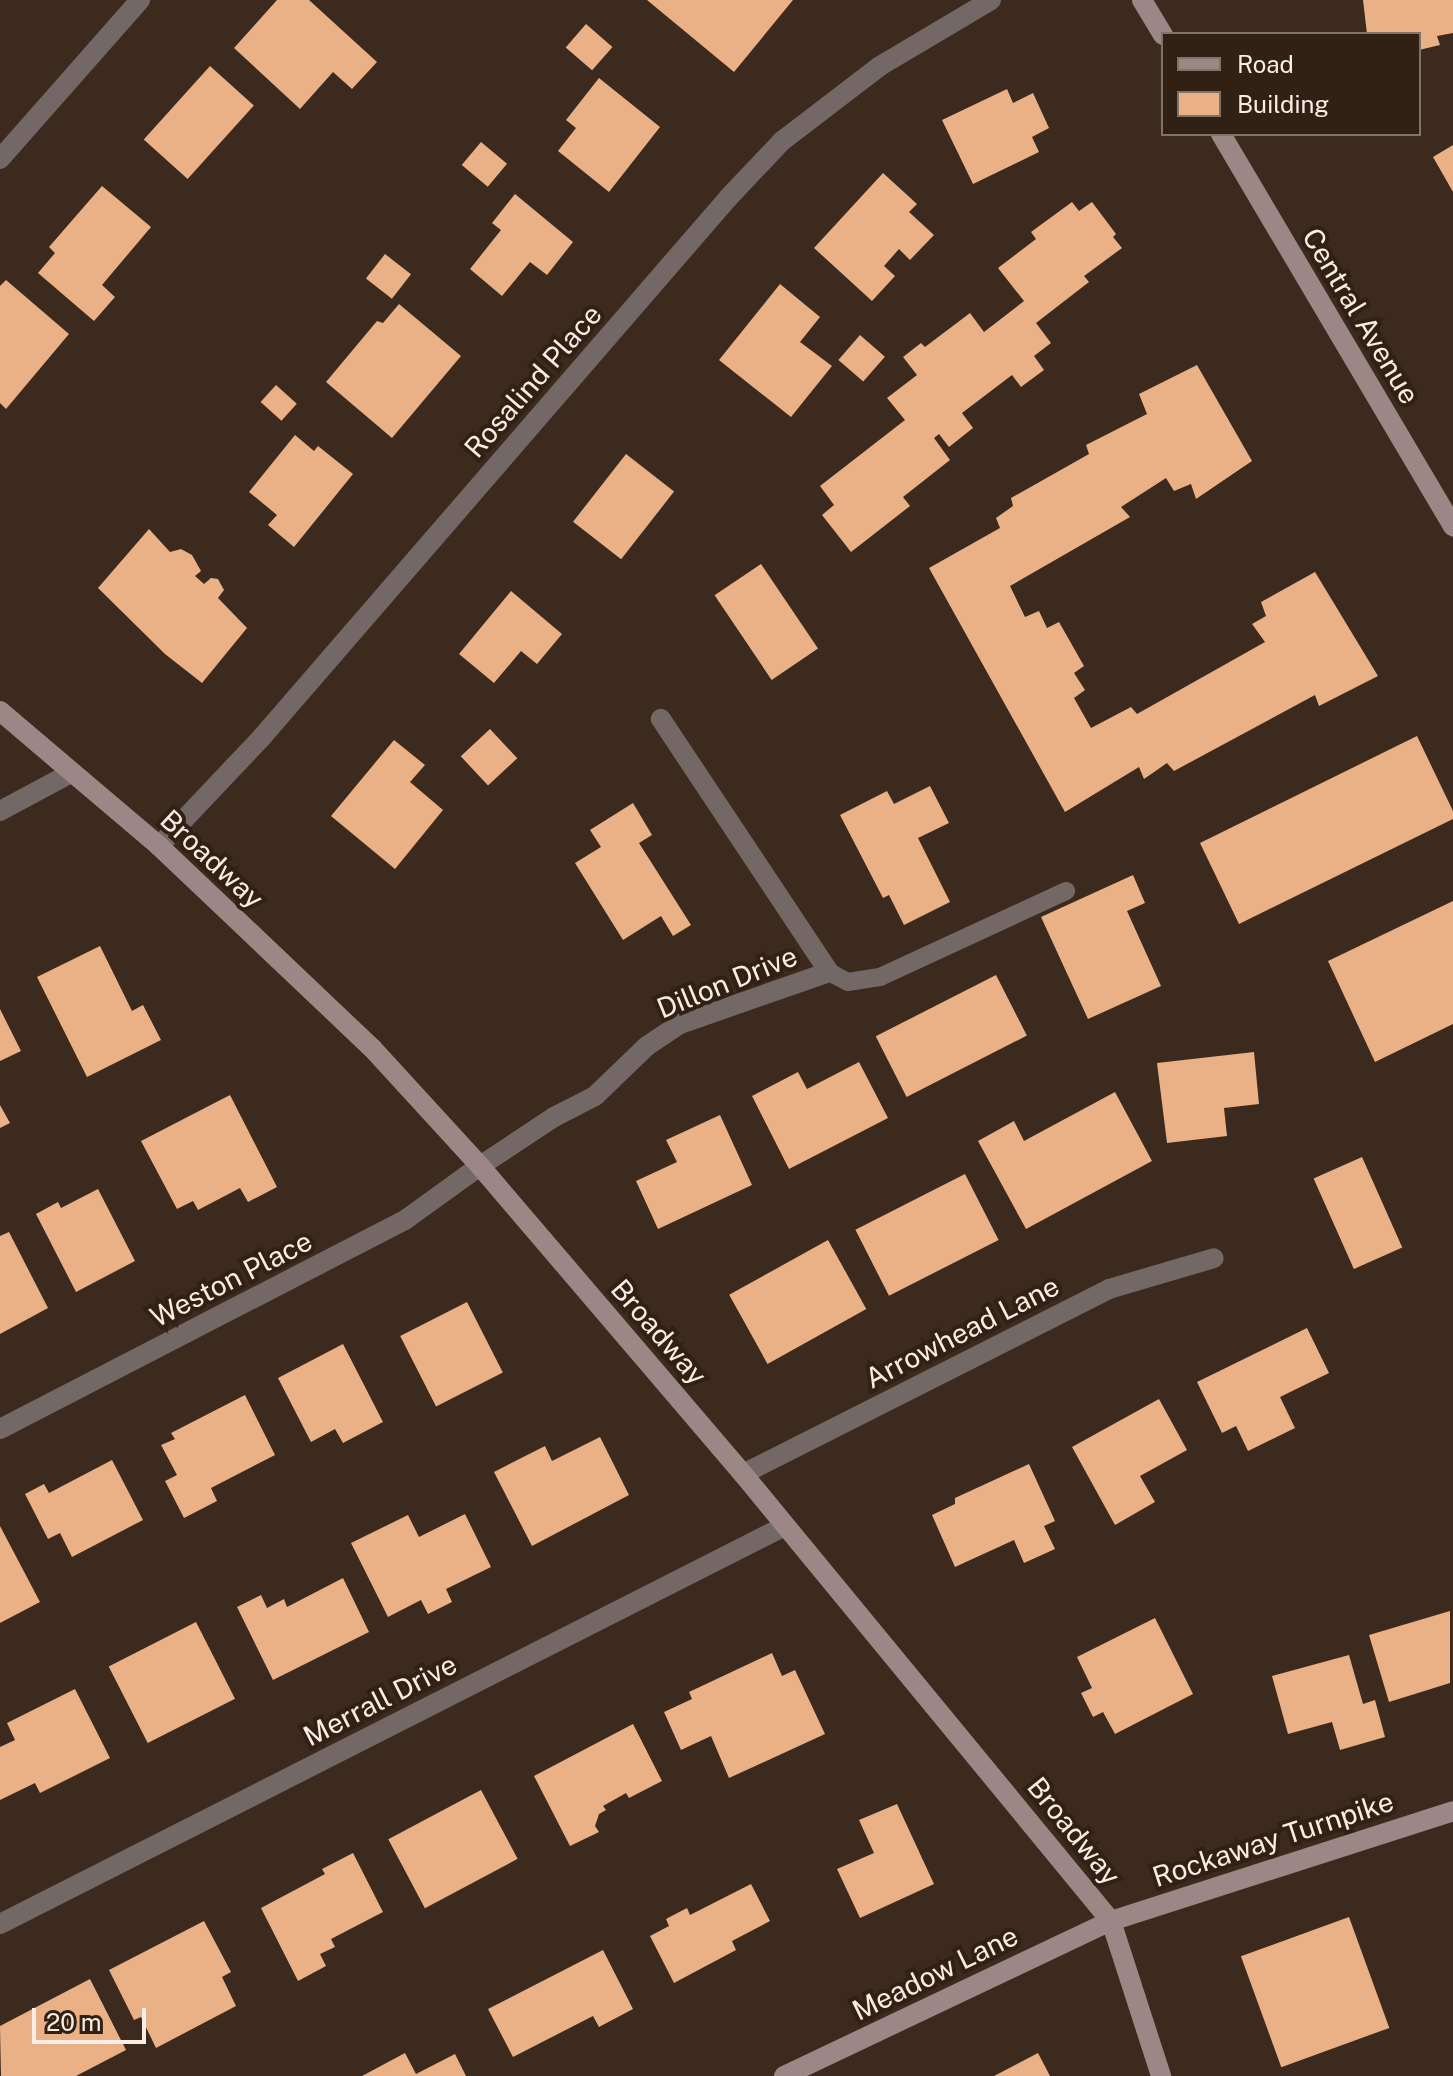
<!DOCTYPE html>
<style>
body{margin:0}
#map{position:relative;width:1453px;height:2076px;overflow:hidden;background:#3b2a1d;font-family:"Public Sans",sans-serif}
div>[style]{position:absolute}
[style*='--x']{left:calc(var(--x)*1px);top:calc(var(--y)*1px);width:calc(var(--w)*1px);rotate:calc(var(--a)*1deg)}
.building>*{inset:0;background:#eab187;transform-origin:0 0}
.lane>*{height:18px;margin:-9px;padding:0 9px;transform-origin:9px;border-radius:9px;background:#746866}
.street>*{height:20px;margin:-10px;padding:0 10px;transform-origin:10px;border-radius:10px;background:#746866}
.secondary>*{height:20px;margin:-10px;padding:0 10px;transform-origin:10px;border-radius:10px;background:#9b8886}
span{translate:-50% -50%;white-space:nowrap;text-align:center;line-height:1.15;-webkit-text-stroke:8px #312014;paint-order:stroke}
.street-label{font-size:28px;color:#f9ede5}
.legend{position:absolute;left:1161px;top:32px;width:260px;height:104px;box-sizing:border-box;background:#312014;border:2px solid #817268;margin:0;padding:10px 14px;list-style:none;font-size:24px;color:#f9ede5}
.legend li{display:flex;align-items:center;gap:16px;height:40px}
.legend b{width:40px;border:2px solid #817268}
.scale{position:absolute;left:32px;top:2008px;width:114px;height:36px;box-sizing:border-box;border:4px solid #f9ede5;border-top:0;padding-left:10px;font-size:24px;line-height:28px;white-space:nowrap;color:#f9ede5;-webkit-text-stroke:6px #312014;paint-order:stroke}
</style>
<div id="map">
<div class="building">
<i style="clip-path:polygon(277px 0,309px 0,377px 62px,352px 89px,333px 72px,300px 109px,234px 48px)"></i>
<i style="clip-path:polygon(647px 0,793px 0,734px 72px)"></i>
<i style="clip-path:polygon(1363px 0,1453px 0,1453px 33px,1437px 36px,1440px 45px,1419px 50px,1419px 34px,1367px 34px)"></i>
<i style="left:586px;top:24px;width:35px;height:31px;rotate:41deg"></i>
<i style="left:210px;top:66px;width:59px;height:99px;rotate:42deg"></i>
<i style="clip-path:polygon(599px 78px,660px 127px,609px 192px,558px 151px,576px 128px,566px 120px)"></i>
<i style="clip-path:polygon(1007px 89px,1013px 103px,1033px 93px,1049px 128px,1032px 137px,1039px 152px,973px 184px,942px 120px)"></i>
<i style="left:481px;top:142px;width:34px;height:30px;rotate:40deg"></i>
<i style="clip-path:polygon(1453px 145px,1453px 192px,1433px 157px)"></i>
<i style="clip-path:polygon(883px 173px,917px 204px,909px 212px,934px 235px,910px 260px,899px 249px,884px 266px,895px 276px,872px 301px,814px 248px)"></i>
<i style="clip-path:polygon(102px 186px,151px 227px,102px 285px,115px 297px,94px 321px,38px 273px,55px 253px,49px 247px)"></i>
<i style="clip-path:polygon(515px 194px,573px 242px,547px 275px,530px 262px,502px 296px,470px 269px,501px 230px,492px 223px)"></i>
<i style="clip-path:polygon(1072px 202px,1079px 211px,1092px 202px,1116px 234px,1113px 237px,1122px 248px,1084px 276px,1089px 282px,1036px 323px,1051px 343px,1034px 356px,1044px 370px,1021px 387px,1012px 375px,962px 413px,973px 428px,949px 447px,939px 434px,934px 438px,950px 460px,903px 497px,910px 506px,851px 552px,822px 515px,834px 505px,820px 486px,905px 420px,887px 398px,917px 375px,903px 357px,921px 343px,925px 347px,970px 313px,984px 332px,1024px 301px,998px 268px,1036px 239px,1031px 232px)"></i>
<i style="left:385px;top:254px;width:33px;height:31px;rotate:38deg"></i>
<i style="clip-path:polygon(6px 280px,69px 334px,6px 409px,0 403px,0 286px)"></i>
<i style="clip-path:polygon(780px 284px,820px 317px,800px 342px,832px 366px,791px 417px,719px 360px)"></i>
<i style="clip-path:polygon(399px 304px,461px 356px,392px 438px,326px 382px,377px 321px,383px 323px)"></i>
<i style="left:860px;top:335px;width:33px;height:33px;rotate:41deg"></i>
<i style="clip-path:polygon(1197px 365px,1252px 461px,1196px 499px,1191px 484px,1174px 491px,1166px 478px,1121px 507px,1130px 517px,1010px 586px,1025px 617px,1039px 611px,1047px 628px,1059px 622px,1084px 666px,1074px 673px,1085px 690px,1074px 698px,1091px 728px,1131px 707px,1137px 714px,1265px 642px,1252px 624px,1266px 616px,1261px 602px,1315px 572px,1378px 676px,1319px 706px,1315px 695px,1174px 771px,1167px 763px,1144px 779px,1139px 767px,1065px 812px,929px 568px,1000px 528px,996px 518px,1013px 506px,1011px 498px,1089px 454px,1086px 445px,1147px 414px,1139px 394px)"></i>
<i style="left:276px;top:385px;width:28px;height:23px;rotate:42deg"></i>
<i style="clip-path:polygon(295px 435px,314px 451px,318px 446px,353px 474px,294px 547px,268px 525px,277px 515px,249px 492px)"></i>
<i style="left:626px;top:454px;width:61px;height:86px;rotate:38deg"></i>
<i style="clip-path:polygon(149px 529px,170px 552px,181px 549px,192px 555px,201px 571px,195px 576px,204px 584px,211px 578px,218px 579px,224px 590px,218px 598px,247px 628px,202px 683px,165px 654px,98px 588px)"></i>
<i style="left:761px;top:564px;width:102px;height:56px;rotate:56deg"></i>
<i style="clip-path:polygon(511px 591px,562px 634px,537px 664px,521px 651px,494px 683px,459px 654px)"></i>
<i style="left:490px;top:729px;width:40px;height:40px;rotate:47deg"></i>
<i style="clip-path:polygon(1417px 736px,1453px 811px,1453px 819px,1239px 924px,1200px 843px)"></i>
<i style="clip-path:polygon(394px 740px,425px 765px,410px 782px,443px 810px,395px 869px,331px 816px)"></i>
<i style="clip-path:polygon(930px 786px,949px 823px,918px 838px,950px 902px,904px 925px,889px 895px,883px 898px,840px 815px,887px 791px,894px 804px)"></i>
<i style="clip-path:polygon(633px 803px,652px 835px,639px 843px,691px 925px,673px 936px,661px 916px,623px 940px,575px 863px,601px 847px,590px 830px)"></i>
<i style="clip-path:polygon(1133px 875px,1145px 903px,1127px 911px,1161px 986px,1088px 1019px,1041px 917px)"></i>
<i style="clip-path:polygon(1453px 901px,1453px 1024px,1375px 1062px,1328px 961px)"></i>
<i style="clip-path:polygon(100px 946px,132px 1011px,143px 1005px,161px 1040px,87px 1077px,37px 977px)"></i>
<i style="left:996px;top:975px;width:68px;height:135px;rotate:63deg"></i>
<i style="clip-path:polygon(0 1009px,21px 1051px,0 1061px)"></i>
<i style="clip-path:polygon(1254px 1052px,1259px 1104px,1224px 1108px,1227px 1136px,1167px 1143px,1157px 1063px)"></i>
<i style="clip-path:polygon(859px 1062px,888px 1118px,789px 1169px,752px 1096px,798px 1072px,807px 1089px)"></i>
<i style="clip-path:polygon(1115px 1092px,1152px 1161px,1026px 1229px,978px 1141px,1014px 1121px,1024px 1141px)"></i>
<i style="clip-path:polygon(230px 1095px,277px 1187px,248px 1202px,240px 1188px,198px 1210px,193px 1201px,177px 1209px,141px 1141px)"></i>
<i style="clip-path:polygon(0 1105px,10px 1123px,0 1128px)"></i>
<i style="clip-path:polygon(720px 1115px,752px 1185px,658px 1229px,636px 1181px,677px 1162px,666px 1140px)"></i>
<i style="left:1362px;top:1157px;width:99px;height:53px;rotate:66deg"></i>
<i style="left:965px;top:1174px;width:74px;height:123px;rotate:63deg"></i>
<i style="clip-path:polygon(98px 1189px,135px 1261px,76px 1292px,36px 1214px,58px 1202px,61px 1208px)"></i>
<i style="clip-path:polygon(9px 1232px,48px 1308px,0 1334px,0 1236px)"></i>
<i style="left:828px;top:1240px;width:79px;height:113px;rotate:61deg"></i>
<i style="left:467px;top:1302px;width:79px;height:75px;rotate:63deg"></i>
<i style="clip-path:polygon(1307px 1328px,1329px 1373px,1280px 1397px,1295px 1428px,1248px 1451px,1236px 1426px,1222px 1433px,1197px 1382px)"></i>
<i style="clip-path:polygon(343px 1344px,383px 1422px,343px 1443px,335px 1429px,311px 1442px,278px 1378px)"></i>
<i style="clip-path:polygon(245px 1395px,275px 1455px,211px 1488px,217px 1501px,184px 1518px,165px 1481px,177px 1475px,161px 1445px,175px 1439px,171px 1433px)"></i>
<i style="clip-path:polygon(1159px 1399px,1187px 1450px,1140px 1476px,1155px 1502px,1115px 1525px,1072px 1447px)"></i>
<i style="clip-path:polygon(600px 1437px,629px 1495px,532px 1546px,494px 1472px,545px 1446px,552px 1461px)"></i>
<i style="clip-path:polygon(112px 1460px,143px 1520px,72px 1557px,60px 1533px,48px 1539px,25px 1494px,44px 1484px,49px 1493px)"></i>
<i style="clip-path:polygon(1029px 1464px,1055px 1521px,1044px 1526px,1055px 1549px,1024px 1563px,1014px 1540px,955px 1567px,932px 1515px,955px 1504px,955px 1498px)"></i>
<i style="clip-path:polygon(465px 1514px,491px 1567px,446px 1589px,452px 1602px,428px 1614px,421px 1600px,388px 1617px,351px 1543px,408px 1515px,419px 1537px)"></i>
<i style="clip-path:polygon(0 1526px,40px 1602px,0 1623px)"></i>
<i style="clip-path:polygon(343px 1578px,369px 1632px,273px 1680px,237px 1607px,261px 1595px,267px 1608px,284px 1599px,287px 1607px)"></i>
<i style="clip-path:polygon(1450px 1611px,1450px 1683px,1389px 1702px,1369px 1635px)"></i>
<i style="clip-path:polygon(1155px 1618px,1193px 1694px,1115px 1734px,1103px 1712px,1093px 1717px,1081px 1693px,1092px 1688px,1077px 1657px)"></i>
<i style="left:196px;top:1622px;width:86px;height:98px;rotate:63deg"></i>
<i style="clip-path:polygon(772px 1653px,782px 1676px,795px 1670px,825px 1734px,729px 1778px,711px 1736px,681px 1750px,664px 1712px,692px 1699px,689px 1692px)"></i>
<i style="clip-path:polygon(1349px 1655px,1363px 1704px,1375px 1700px,1385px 1737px,1340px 1750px,1332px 1722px,1288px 1734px,1272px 1676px)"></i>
<i style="clip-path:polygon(75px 1689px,110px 1758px,40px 1793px,35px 1783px,0 1800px,0 1747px,15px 1740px,7px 1723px)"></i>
<i style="clip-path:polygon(633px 1724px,662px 1781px,629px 1798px,626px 1793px,603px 1806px,606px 1810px,599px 1814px,595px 1826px,599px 1832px,570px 1846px,534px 1776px)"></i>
<i style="left:481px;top:1790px;width:78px;height:105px;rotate:62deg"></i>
<i style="clip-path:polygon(897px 1804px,934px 1884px,860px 1918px,837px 1869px,874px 1853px,859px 1820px)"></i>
<i style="clip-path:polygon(353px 1853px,383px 1912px,331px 1939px,335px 1947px,320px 1954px,326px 1966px,298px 1981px,261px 1908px,325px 1874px,322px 1869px)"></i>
<i style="clip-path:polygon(751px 1884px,770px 1921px,732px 1941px,736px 1950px,674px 1983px,650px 1936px,669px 1926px,666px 1919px,687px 1908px,690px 1915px)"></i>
<i style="left:1349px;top:1917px;width:118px;height:115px;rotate:70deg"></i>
<i style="clip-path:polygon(204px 1921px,231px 1972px,222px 1977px,236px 2006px,156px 2048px,141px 2017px,134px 2020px,109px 1970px)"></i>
<i style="clip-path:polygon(603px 1950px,633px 2009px,599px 2027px,593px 2016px,513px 2057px,488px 2009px)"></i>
<i style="clip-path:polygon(90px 1979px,126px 2050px,76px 2076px,1px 2076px,0 2026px)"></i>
<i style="clip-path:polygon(405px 2053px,416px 2074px,455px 2054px,466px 2076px,362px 2076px)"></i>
<i style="clip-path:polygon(1038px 2053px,1050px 2076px,994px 2076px)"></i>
</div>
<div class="lane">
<i style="--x:829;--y:972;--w:21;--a:28"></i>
<i style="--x:848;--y:982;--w:32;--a:-9"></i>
<i style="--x:880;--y:977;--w:205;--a:-24.8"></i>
</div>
<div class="street">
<i style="--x:0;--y:159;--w:212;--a:-48.6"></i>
<i style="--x:0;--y:811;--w:81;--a:-28.2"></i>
<i style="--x:159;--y:846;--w:150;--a:-46.6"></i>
<i style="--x:262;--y:737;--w:713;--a:-49.15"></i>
<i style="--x:728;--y:198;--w:79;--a:-46.5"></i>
<i style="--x:782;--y:141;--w:123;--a:-37.4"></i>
<i style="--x:880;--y:66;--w:129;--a:-30.7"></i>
<i style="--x:0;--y:1429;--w:456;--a:-27.3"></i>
<i style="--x:405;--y:1220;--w:92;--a:-35.8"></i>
<i style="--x:480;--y:1166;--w:89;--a:-33.5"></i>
<i style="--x:554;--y:1117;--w:46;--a:-27.1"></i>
<i style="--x:595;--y:1096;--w:72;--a:-43.9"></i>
<i style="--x:647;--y:1046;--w:40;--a:-34"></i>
<i style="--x:680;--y:1024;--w:158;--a:-19.2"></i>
<i style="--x:829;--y:972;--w:304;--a:-123.6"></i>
<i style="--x:743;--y:1474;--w:410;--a:-26.8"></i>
<i style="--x:1109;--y:1289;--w:109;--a:-16.4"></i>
<i style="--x:0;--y:1924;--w:880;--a:-26.89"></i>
</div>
<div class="secondary">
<i style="--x:1142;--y:0;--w:41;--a:59"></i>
<i style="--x:1221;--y:134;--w:456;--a:59.4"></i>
<i style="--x:0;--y:711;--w:209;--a:40.3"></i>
<i style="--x:159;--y:846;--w:294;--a:43.5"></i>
<i style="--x:372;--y:1048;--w:160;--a:47.5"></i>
<i style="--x:480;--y:1166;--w:405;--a:49.5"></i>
<i style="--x:743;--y:1474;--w:579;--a:50.54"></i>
<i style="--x:1111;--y:1921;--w:163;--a:72.1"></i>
<i style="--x:784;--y:2076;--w:362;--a:-25.4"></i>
<i style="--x:1111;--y:1921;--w:359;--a:-17.8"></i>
</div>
<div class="street-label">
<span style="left:1361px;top:316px;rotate:59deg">Central Avenue</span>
<span style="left:533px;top:381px;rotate:-49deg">Rosalind Place</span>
<span style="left:212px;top:859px;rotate:43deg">Broadway</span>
<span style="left:727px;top:982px;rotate:-22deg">Dillon Drive</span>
<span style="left:231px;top:1279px;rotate:-27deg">Weston Place</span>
<span style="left:659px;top:1332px;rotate:49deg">Broadway</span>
<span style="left:962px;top:1332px;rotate:-27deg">Arrowhead Lane</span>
<span style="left:380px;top:1700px;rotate:-27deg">Merrall Drive</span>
<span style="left:1074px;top:1831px;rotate:51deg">Broadway</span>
<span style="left:1273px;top:1839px;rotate:-18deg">Rockaway Turnpike</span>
<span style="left:935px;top:1973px;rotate:-26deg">Meadow Lane</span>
</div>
<ul class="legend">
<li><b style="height:10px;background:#9b8886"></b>Road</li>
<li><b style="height:22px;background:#eab187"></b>Building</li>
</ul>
<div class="scale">20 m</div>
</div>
